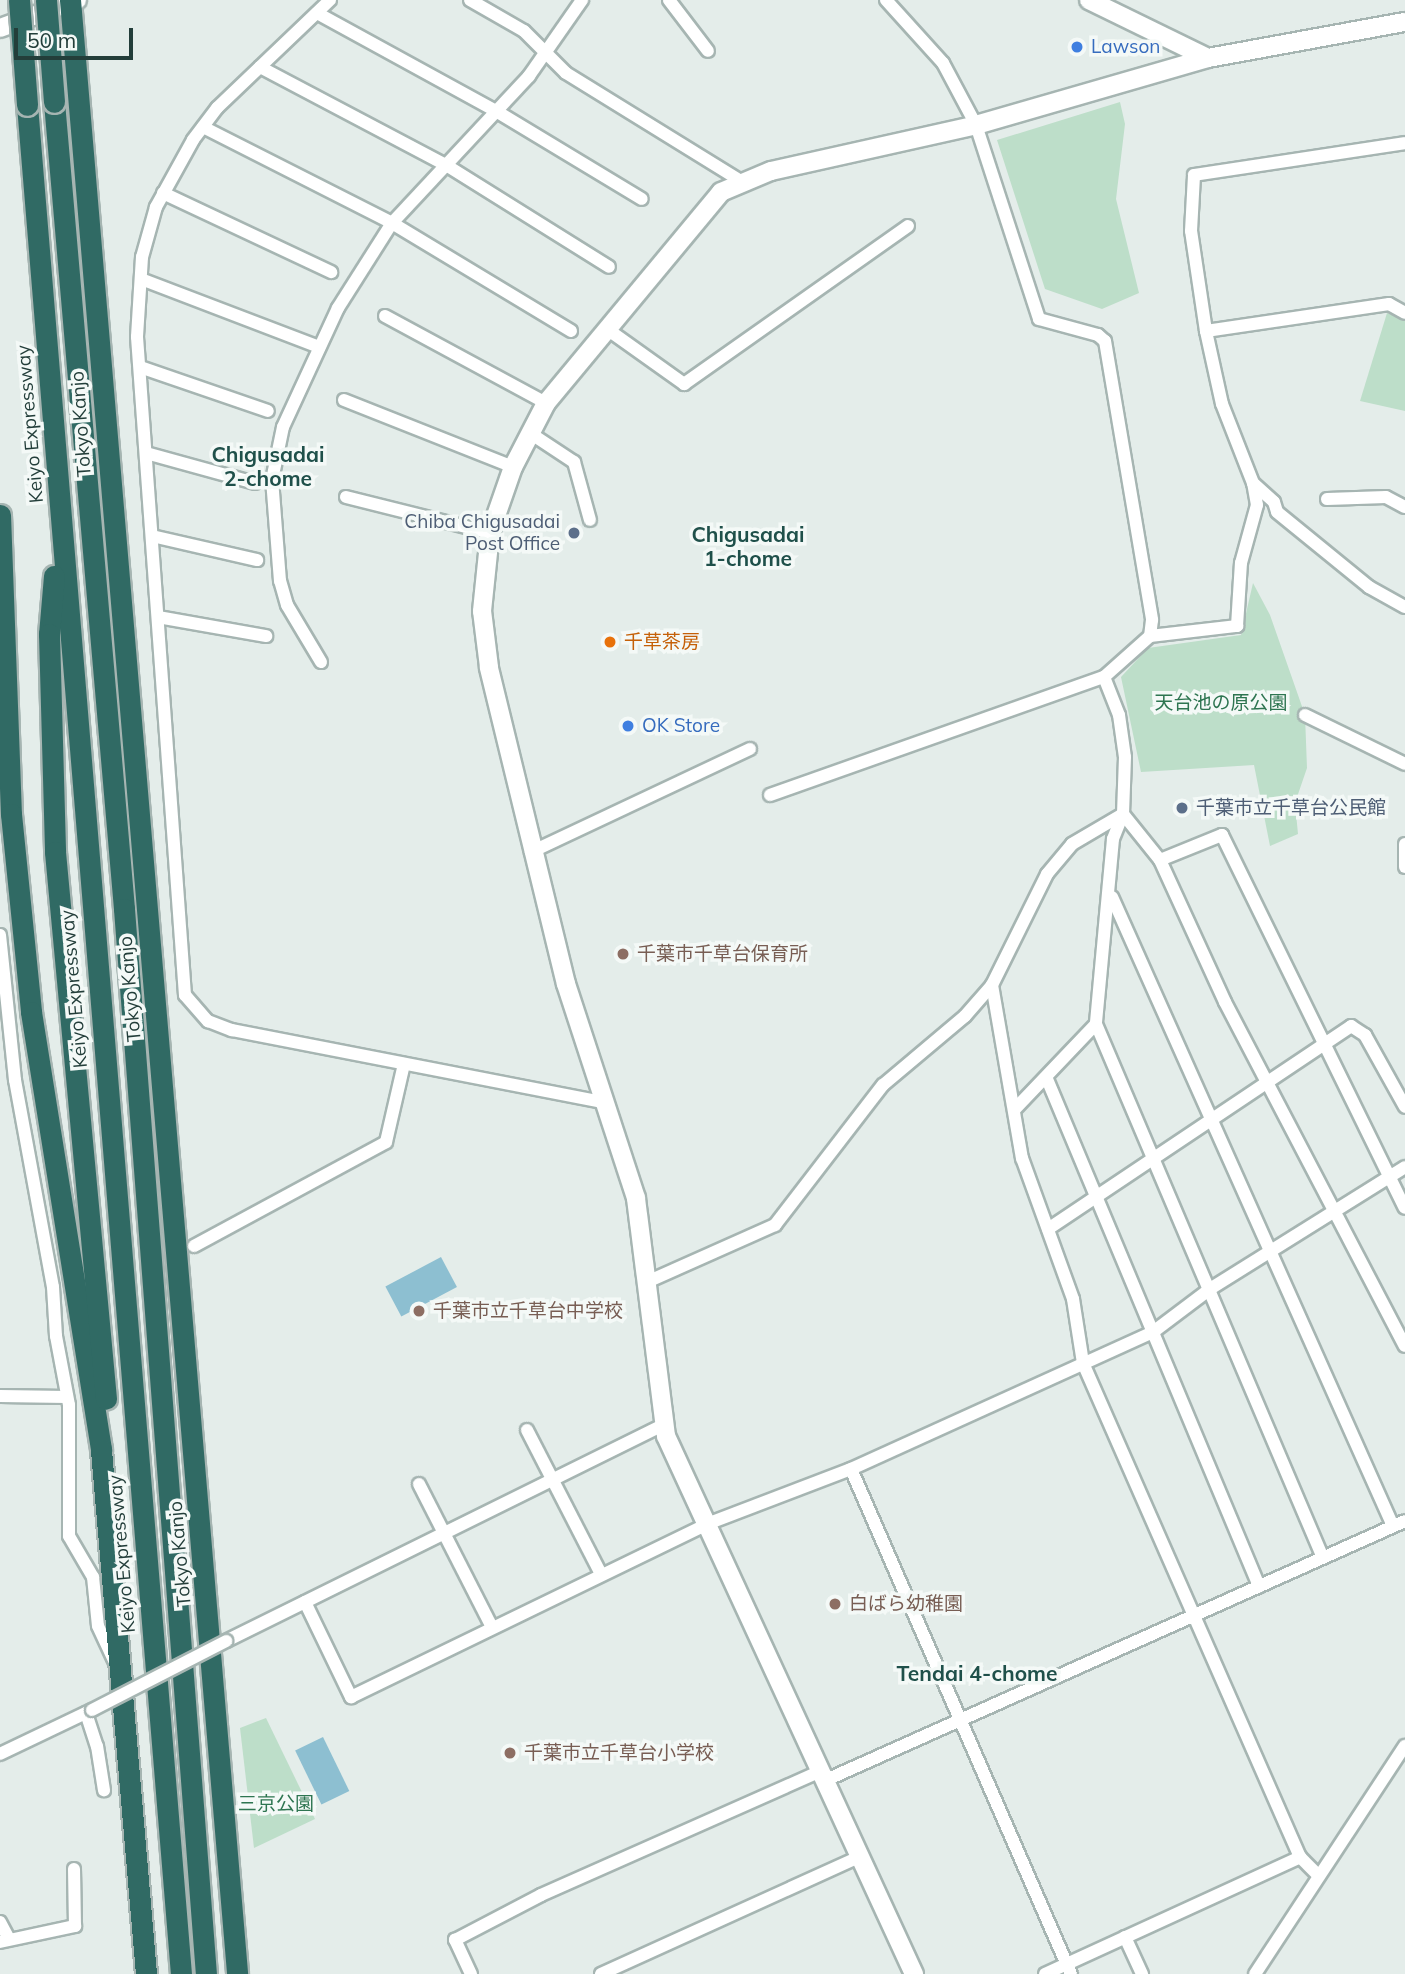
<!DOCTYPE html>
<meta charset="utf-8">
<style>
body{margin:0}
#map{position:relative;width:1405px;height:1974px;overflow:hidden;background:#e4edea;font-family:Mulish,"Noto Sans JP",sans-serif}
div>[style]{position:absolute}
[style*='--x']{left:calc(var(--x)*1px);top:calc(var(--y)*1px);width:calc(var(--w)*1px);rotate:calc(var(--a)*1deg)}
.green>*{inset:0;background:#bddec9}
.water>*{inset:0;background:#8dbfd1;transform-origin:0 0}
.roads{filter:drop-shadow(2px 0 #a6b5b2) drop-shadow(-2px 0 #a6b5b2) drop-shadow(0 2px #a6b5b2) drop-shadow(0 -2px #a6b5b2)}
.street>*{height:12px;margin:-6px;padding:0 6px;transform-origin:6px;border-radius:6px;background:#fff}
.secondary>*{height:18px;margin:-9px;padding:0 9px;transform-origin:9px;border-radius:9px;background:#fff}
.highway>*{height:21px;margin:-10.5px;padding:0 10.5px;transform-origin:10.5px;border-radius:10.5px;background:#306a64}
.bridges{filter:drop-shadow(2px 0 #a6b5b2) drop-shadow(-2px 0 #a6b5b2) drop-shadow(0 2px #a6b5b2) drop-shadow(0 -2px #a6b5b2)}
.street-bridge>*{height:12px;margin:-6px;padding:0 6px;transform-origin:6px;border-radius:6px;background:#fff}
.highway-bridge>*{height:21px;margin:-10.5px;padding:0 10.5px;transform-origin:10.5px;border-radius:10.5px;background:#306a64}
.dots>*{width:19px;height:19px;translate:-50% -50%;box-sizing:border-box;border:4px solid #f4f9f7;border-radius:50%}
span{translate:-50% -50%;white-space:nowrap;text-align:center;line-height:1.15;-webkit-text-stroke:7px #f4f9f7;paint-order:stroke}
.shop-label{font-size:19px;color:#366cbe}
.left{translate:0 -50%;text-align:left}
.street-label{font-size:19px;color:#233e3a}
.service-label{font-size:19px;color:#4e5e75}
.right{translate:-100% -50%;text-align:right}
.food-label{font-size:19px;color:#c56008}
.park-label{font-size:19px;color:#2e7551}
.education-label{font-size:19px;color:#785e54}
.neighbourhood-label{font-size:21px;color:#1f504a;font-weight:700}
.scale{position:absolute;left:14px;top:28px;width:119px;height:32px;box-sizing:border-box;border:4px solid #233e3a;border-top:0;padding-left:9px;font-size:21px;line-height:24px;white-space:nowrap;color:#233e3a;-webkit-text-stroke:5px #f4f9f7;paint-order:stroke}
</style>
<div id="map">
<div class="green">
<i style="clip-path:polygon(1120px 102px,1125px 124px,1116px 199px,1139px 293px,1102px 309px,1045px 289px,997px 140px)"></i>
<i style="clip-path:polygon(1387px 313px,1405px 320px,1405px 411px,1360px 401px)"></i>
<i style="clip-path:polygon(1253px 583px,1270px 615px,1305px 715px,1307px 768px,1295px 803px,1298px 834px,1270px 846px,1254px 765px,1141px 772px,1121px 677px,1148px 648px,1241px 635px)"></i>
<i style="clip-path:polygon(266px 1718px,315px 1819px,254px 1848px,240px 1728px)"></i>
</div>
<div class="water">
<i style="left:441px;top:1257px;width:34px;height:63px;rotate:62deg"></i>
<i style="left:323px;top:1737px;width:60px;height:31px;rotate:64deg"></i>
</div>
<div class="roads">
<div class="street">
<i style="--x:330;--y:0;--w:156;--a:136.3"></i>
<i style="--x:217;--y:108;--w:40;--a:127"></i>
<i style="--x:193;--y:140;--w:77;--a:118.9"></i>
<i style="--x:156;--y:207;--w:52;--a:105.6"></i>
<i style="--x:142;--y:257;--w:80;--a:93.6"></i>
<i style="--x:137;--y:337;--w:660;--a:85.83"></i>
<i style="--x:185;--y:995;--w:35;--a:49"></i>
<i style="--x:208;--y:1021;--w:26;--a:21"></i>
<i style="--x:232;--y:1030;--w:381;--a:11"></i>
<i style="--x:470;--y:0;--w:62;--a:29.9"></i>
<i style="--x:524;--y:31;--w:59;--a:45"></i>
<i style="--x:566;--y:73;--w:206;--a:31.7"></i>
<i style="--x:669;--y:0;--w:64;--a:52.6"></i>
<i style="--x:886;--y:0;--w:85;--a:47.9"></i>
<i style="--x:943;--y:63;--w:70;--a:62"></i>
<i style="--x:976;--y:125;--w:204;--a:72"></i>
<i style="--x:1039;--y:319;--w:61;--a:15.2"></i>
<i style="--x:1098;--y:335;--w:9;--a:41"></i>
<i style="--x:1105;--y:341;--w:283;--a:80.4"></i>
<i style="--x:1152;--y:620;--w:16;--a:97"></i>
<i style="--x:317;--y:13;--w:204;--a:28.7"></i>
<i style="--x:496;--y:111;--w:170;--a:31.1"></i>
<i style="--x:260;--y:67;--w:210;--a:27.8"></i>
<i style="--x:446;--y:165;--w:192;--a:32"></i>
<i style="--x:203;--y:127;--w:212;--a:26.9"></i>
<i style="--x:392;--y:223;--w:209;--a:31.1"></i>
<i style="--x:163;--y:193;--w:186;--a:25.2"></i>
<i style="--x:141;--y:279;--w:191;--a:20.9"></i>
<i style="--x:385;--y:316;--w:183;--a:28.4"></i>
<i style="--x:607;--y:329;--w:95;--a:35.5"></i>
<i style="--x:684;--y:384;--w:274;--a:-35.2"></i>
<i style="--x:1206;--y:331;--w:101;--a:-98.5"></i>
<i style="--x:1191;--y:231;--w:56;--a:-86.9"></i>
<i style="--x:1194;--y:175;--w:213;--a:-8.6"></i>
<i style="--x:140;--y:367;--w:135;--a:19"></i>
<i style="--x:344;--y:400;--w:182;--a:21.6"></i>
<i style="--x:530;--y:433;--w:53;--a:33.4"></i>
<i style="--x:574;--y:462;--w:60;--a:74.6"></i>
<i style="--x:146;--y:453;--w:113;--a:15.4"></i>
<i style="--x:1253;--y:483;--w:28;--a:42"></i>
<i style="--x:1274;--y:502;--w:10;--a:73"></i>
<i style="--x:1277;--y:512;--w:119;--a:39.2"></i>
<i style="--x:1369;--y:587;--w:41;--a:29.1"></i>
<i style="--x:346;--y:497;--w:148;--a:14"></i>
<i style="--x:1327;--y:499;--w:59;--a:-1.9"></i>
<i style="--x:1386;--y:497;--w:21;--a:28"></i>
<i style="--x:152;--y:536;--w:108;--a:12.9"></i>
<i style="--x:158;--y:617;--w:110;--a:10"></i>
<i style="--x:321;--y:662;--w:66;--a:-120.8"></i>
<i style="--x:287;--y:605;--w:25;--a:-106"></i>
<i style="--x:280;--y:581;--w:101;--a:-94.5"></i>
<i style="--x:272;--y:480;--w:54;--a:-78.3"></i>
<i style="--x:283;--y:427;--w:131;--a:-65.2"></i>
<i style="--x:338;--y:308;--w:101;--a:-57.6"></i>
<i style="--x:392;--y:223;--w:201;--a:-47"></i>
<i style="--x:529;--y:76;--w:93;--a:-55.1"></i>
<i style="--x:1104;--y:677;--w:41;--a:68.5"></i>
<i style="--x:1119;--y:715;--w:42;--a:81.9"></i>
<i style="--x:1125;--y:757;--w:57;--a:92"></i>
<i style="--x:1123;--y:814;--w:59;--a:51.2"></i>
<i style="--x:1160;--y:860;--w:156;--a:65.4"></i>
<i style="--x:1225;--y:1002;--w:388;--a:62.4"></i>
<i style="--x:1305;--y:715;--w:111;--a:26.1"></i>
<i style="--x:770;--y:795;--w:354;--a:-19.5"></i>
<i style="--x:1104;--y:677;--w:62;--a:-41.7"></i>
<i style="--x:1150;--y:636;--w:88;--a:-6.6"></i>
<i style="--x:1237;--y:626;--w:63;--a:-86.4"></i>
<i style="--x:1241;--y:563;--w:60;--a:-74.6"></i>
<i style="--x:1257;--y:505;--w:22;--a:-100"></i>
<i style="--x:1253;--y:483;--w:85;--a:-111.4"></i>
<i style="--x:1222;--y:404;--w:75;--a:-102.4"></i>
<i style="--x:1206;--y:331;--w:185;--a:-8.4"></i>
<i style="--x:1389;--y:304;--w:18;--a:29"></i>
<i style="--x:1123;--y:814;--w:27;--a:112"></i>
<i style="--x:1113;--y:839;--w:186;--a:95.3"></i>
<i style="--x:1096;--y:1024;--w:580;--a:66.97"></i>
<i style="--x:1405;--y:844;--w:23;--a:90"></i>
<i style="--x:531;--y:852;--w:242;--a:-25.2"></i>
<i style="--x:1160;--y:860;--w:67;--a:-22"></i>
<i style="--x:1222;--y:835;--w:415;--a:63.9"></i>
<i style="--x:1112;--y:897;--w:689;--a:65.93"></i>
<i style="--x:0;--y:935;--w:146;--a:84.1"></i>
<i style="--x:15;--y:1080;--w:210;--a:79.6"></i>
<i style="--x:53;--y:1287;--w:49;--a:86.5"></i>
<i style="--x:56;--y:1336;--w:70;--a:79.3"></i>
<i style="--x:69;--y:1405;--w:131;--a:90"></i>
<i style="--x:69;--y:1536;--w:48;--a:59.7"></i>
<i style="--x:93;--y:1577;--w:49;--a:84.2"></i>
<i style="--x:98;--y:1626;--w:38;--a:65"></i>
<i style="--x:992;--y:985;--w:176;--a:80.2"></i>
<i style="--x:1022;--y:1158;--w:150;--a:70.1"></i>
<i style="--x:1073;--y:1299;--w:65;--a:81.1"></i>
<i style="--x:1083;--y:1363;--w:540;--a:66.29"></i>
<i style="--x:1300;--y:1857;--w:25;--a:45"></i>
<i style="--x:1047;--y:1079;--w:550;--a:67.31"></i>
<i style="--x:1014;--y:1110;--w:119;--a:-46.4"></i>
<i style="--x:1048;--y:1229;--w:365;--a:-33.8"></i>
<i style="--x:1351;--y:1026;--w:17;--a:33"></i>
<i style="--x:1365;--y:1035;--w:82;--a:60.9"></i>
<i style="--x:194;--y:1246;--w:218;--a:-28.4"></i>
<i style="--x:386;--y:1142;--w:80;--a:-77"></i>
<i style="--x:649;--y:1281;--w:138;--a:-24"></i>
<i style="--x:775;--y:1225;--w:177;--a:-52.4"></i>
<i style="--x:883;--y:1085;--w:107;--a:-40.1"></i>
<i style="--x:965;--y:1016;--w:41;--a:-48.9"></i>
<i style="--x:992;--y:985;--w:124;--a:-63.6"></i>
<i style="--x:1047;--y:874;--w:39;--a:-50"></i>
<i style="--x:1072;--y:844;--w:59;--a:-30.5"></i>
<i style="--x:0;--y:1396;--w:67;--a:0.9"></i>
<i style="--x:527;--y:1430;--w:162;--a:62.8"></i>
<i style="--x:851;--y:1469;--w:551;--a:66.46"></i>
<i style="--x:419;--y:1484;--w:161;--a:63"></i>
<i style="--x:305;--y:1602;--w:106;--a:64.2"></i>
<i style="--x:351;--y:1697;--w:396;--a:-25.9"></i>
<i style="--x:707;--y:1524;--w:154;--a:-20.9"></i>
<i style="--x:851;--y:1469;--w:332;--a:-24.4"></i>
<i style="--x:1153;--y:1332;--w:71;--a:-37"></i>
<i style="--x:1210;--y:1289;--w:230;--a:-32"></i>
<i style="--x:226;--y:1641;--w:490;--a:-26.3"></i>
<i style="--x:86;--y:1713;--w:35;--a:72"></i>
<i style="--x:97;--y:1746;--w:45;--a:81"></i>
<i style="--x:0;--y:1754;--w:102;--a:-25.6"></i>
<i style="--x:826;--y:1780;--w:634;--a:-24.1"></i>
<i style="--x:0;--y:1922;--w:17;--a:62"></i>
<i style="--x:1125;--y:1937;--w:41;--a:65.3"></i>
<i style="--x:0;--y:1942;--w:77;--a:-12"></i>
<i style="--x:75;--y:1926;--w:57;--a:-91"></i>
<i style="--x:471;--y:1974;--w:38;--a:-115"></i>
<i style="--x:455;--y:1940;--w:97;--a:-27.6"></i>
<i style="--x:541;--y:1895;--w:306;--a:-23.9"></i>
<i style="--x:601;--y:1974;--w:286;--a:-24.4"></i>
<i style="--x:1045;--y:1974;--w:281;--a:-24.6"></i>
<i style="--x:1255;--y:1974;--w:273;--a:-56.7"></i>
</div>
<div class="secondary">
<i style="--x:1089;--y:0;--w:132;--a:26"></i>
<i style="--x:0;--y:28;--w:82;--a:-20"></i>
<i style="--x:914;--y:1974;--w:592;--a:-114.75"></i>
<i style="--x:666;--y:1436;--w:240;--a:-97.2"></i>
<i style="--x:636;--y:1198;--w:225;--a:-108.1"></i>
<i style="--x:566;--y:984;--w:326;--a:-103.7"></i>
<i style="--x:489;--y:667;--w:56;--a:-97.1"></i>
<i style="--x:482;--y:611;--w:78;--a:-84.1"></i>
<i style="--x:490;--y:533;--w:70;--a:-70.8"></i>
<i style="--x:513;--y:467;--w:72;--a:-62.7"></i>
<i style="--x:546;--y:403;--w:274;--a:-50.3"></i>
<i style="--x:721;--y:192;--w:54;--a:-22.8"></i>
<i style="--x:771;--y:171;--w:210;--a:-12.6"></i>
<i style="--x:976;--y:125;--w:241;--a:-16.1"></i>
<i style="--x:1208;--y:58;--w:200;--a:-10.4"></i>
</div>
<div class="highway">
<i style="--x:70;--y:0;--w:1981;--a:85.16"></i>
<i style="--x:54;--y:102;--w:810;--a:85.04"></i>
<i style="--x:124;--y:909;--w:1068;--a:85.6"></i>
<i style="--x:27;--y:105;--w:1875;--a:85.29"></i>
<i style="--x:0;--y:515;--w:299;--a:87.9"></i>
<i style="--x:11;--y:814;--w:199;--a:84.2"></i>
<i style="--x:31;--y:1012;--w:444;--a:80.9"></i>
<i style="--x:101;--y:1450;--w:526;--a:85.09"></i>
<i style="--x:54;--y:576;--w:58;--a:94.9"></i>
<i style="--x:49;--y:634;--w:218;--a:88.4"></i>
<i style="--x:55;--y:852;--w:549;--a:84.67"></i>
</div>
</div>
<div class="bridges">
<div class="street-bridge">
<i style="--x:92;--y:1710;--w:151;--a:-27.2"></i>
</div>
<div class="highway-bridge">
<i style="--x:19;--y:0;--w:105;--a:85.6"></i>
<i style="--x:46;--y:0;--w:102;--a:85.5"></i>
</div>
</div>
<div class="dots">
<i style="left:1077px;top:47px;background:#3f7fe0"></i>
<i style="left:574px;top:533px;background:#5c6f8a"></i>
<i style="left:610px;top:642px;background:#e8710a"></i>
<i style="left:628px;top:726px;background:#3f7fe0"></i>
<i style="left:1182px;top:808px;background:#5c6f8a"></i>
<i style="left:623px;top:954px;background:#8d6e63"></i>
<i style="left:419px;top:1311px;background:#8d6e63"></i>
<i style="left:835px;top:1604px;background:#8d6e63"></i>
<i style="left:510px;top:1753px;background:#8d6e63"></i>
</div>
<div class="shop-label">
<span class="left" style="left:1091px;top:47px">Lawson</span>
<span class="left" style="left:642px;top:726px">OK Store</span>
</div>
<div class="street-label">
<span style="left:30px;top:424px;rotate:-95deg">Keiyo Expressway</span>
<span style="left:81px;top:424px;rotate:-94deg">Tokyo Kanjo</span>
<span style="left:74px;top:989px;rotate:-95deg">Keiyo Expressway</span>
<span style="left:130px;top:989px;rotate:-95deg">Tokyo Kanjo</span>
<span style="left:122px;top:1554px;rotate:-95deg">Keiyo Expressway</span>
<span style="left:180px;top:1554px;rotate:-95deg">Tokyo Kanjo</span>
</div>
<div class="service-label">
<span class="right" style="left:560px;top:533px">Chiba Chigusadai<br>Post Office</span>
<span class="left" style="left:1196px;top:808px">千葉市立千草台公民館</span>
</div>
<div class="food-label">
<span class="left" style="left:624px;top:642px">千草茶房</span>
</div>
<div class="park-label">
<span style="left:1221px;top:703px">天台池の原公園</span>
<span style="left:276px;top:1804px">三京公園</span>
</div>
<div class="education-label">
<span class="left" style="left:637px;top:954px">千葉市千草台保育所</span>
<span class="left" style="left:433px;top:1311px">千葉市立千草台中学校</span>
<span class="left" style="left:849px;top:1604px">白ばら幼稚園</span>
<span class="left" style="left:524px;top:1753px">千葉市立千草台小学校</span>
</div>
<div class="neighbourhood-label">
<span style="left:268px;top:466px">Chigusadai<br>2-chome</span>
<span style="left:748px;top:546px">Chigusadai<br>1-chome</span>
<span style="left:977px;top:1673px">Tendai 4-chome</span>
</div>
<div class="scale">50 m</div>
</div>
